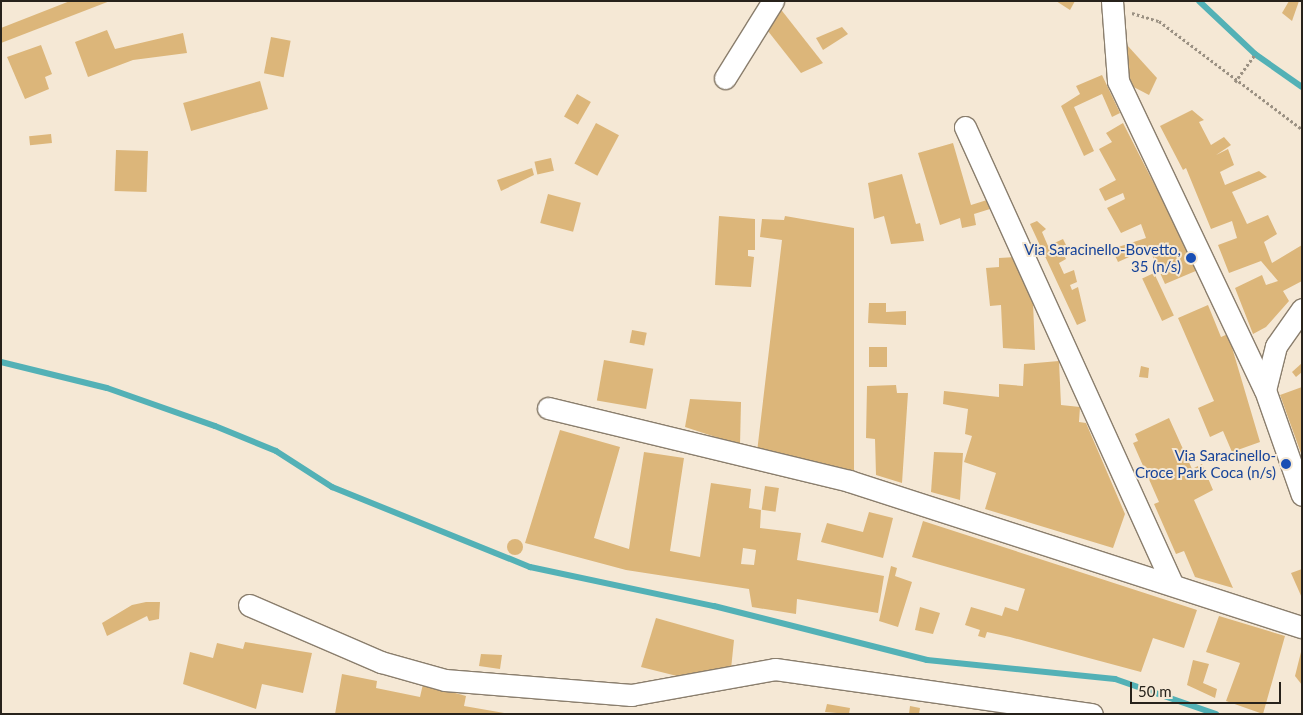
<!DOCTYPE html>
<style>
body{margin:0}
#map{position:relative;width:1303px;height:715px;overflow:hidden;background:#f5e8d5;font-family:Lato,sans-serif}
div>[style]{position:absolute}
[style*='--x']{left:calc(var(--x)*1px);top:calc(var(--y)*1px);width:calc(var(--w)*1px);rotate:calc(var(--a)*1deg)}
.stream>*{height:6px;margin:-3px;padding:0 3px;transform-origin:3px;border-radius:3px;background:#53b1b6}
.building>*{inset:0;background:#dcb67a;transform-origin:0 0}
.round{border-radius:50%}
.path>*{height:3px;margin-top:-1.5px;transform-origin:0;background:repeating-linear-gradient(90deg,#9b9183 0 2.5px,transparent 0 5px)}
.roads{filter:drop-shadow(1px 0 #8a7e6d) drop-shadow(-1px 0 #8a7e6d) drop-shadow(0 1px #8a7e6d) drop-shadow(0 -1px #8a7e6d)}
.minor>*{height:21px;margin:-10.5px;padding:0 10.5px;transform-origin:10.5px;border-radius:10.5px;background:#fff}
.dots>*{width:14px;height:14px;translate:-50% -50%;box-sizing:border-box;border:2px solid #f5e8d5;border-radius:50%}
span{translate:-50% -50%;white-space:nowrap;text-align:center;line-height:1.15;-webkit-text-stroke:4px #f5e8d5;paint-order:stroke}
.transit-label{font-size:15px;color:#164399}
.right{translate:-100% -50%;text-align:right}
.frame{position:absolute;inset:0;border:2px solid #27221b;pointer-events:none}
.scale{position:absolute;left:1130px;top:682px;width:151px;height:22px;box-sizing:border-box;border:2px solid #27221b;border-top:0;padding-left:6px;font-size:15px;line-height:18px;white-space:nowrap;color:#27221b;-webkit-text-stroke:4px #f5e8d5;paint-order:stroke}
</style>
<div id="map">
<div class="stream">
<i style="--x:1199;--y:1;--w:77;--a:43.4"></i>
<i style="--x:1255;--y:54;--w:57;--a:35.1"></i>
<i style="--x:1;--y:362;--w:109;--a:13.8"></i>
<i style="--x:107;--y:388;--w:114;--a:19.4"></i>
<i style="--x:215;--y:426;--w:66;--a:22.3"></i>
<i style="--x:276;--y:451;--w:67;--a:32.7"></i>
<i style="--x:332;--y:487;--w:214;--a:22"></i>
<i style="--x:530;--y:567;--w:188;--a:12"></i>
<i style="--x:714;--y:606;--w:220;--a:14.2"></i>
<i style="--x:927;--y:660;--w:189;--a:5.8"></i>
<i style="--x:1115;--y:679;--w:107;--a:19.1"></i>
</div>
<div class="building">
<i style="clip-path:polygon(70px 1px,110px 1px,1px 43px,1px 28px)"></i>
<i style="clip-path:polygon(1056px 1px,1075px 1px,1070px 10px)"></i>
<i style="clip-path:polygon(1289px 1px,1299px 1px,1292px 21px,1282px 13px)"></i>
<i style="clip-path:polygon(779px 7px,823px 63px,801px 73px,764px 26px)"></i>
<i style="clip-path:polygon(842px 27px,848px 34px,823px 50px,816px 38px)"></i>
<i style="clip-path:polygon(107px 30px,115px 49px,183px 33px,187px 53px,133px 60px,88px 77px,75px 42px)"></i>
<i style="left:271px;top:37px;width:20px;height:37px;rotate:11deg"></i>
<i style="clip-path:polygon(41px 45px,52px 74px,45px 77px,49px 89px,25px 99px,7px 57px)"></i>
<i style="clip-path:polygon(1127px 45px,1157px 78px,1149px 95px,1124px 82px)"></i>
<i style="clip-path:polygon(1102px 75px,1120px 113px,1112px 117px,1102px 94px,1074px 107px,1094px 151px,1084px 156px,1061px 106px,1080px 94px,1076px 86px)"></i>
<i style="left:260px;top:81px;width:29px;height:80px;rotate:74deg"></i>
<i style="left:577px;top:94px;width:16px;height:26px;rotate:30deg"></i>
<i style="clip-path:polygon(1192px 110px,1204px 120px,1199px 122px,1211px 145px,1224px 137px,1231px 145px,1216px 155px,1228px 149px,1234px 165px,1220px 172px,1225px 185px,1259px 171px,1267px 177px,1232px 192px,1247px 224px,1268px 215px,1277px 234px,1264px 242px,1272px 263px,1302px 245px,1302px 281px,1283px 291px,1289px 301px,1266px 327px,1253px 334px,1235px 288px,1262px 275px,1266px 285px,1278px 281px,1261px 261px,1229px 273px,1218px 245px,1237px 238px,1232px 221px,1211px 229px,1186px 168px,1183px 170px,1160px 126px)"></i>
<i style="left:596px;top:123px;width:26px;height:46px;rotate:28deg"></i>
<i style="clip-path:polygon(1123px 123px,1198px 270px,1165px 284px,1149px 248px,1118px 262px,1112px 249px,1146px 238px,1141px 224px,1121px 233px,1107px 208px,1125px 199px,1123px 193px,1105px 201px,1099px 189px,1116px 180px,1099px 149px,1112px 142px,1106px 133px)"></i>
<i style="left:51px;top:134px;width:9px;height:22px;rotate:84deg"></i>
<i style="clip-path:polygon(953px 143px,971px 205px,987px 200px,990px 209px,974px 214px,976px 225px,962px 228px,960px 218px,940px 225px,918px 153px)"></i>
<i style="left:116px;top:150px;width:32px;height:41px;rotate:2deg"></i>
<i style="left:551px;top:158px;width:13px;height:17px;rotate:77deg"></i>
<i style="clip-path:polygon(532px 168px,534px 175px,501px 191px,497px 180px)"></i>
<i style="clip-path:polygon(902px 174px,916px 224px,920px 223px,924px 241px,891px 244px,884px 216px,874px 219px,868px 183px)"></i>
<i style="left:548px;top:194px;width:34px;height:30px;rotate:15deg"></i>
<i style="clip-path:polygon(719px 216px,755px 219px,755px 250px,748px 250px,748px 256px,754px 257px,751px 287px,715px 285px)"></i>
<i style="clip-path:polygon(785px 216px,854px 228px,854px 473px,757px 452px,782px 240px,760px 237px,762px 219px,784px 220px)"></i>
<i style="clip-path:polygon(1037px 221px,1046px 229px,1042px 232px,1048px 246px,1063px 239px,1067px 247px,1061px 250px,1066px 259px,1059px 263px,1064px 274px,1074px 270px,1077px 282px,1070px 285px,1072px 290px,1078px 287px,1086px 321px,1077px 325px,1030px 224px)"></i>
<i style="clip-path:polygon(1016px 257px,1037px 302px,1033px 303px,1035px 350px,1003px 348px,1001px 305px,990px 306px,986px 268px,999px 267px,999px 258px)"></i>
<i style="left:1154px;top:273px;width:47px;height:13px;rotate:65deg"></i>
<i style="clip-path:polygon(869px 303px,886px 303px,886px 312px,906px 311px,906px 325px,868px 323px)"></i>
<i style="clip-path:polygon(1208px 305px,1221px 337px,1228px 334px,1260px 442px,1232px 452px,1223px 431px,1210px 437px,1198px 408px,1214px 401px,1178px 318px)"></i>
<i style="left:632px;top:330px;width:15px;height:13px;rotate:11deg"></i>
<i style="left:887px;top:347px;width:20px;height:18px;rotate:90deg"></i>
<i style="left:604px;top:360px;width:50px;height:41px;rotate:10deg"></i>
<i style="clip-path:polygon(1059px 361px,1061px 405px,1080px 407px,1079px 422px,1086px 423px,1125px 514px,1113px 548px,985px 509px,996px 473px,964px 462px,972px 436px,965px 434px,968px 409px,943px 404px,944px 391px,999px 397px,999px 384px,1023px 386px,1024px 364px)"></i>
<i style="clip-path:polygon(1302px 363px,1302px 372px,1296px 377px,1292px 372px)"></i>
<i style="clip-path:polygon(1141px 366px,1149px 368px,1148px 378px,1139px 377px)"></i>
<i style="clip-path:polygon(896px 385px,897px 393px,908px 393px,902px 483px,876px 475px,875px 439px,866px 438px,867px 386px)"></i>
<i style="clip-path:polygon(1302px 387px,1302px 456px,1280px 395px)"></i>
<i style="clip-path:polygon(690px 399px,741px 402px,740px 445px,685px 427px)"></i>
<i style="clip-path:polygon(1169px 418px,1192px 469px,1202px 464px,1213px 490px,1194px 500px,1233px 588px,1195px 577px,1184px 551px,1176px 554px,1154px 504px,1159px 502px,1133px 443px,1138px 441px,1135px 434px)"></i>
<i style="clip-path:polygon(evenodd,560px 430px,620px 447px,594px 538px,629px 549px,644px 452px,684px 458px,670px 551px,700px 557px,711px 483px,751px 489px,749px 508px,761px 510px,760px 528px,801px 533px,797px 560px,884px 576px,878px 613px,797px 599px,796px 614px,752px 607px,749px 589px,626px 570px,525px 543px,560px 430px,743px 548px,756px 550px,754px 565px,741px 564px,743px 548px)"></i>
<i style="clip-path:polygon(934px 452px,963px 453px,960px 500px,931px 492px)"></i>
<i style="left:765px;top:486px;width:14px;height:24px;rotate:8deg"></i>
<i style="clip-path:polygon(869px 512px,893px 518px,883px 558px,821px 542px,827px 523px,863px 532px)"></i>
<i style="clip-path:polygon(923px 521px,1197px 610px,1184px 648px,1153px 638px,1141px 672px,1010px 637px,987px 632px,985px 638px,978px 636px,980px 630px,965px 625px,971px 607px,1002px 616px,1005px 607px,1018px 611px,1025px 589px,912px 557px)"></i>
<i class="round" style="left:507px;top:539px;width:16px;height:16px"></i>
<i style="clip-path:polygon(891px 566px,897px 568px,895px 576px,912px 582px,898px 627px,879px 621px)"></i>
<i style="clip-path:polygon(1302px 569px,1302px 598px,1291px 573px)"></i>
<i style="clip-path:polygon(146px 602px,160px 602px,159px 619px,149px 621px,147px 616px,107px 636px,102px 623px,132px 605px)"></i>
<i style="clip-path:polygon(920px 607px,940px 613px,933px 634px,915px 630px)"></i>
<i style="clip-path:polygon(1219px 616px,1285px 636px,1263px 714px,1226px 701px,1240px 663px,1206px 652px)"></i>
<i style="clip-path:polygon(656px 618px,734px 640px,731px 669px,677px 676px,641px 667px)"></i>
<i style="clip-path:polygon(245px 642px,312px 653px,303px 693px,262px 684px,256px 709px,183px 684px,190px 652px,213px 658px,217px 643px,243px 649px)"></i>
<i style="clip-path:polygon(1302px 648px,1302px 685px,1295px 676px)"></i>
<i style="clip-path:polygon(481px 654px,502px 655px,500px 669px,479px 666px)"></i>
<i style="clip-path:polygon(1193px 660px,1209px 664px,1203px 683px,1217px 689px,1215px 698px,1187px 685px)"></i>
<i style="clip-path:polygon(342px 674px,377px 681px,376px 688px,420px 697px,423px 684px,466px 696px,464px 706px,510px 714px,335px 714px)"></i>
<i style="clip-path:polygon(827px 704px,850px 708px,849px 714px,825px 712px)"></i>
<i style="clip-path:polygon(910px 706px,920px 708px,919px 714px,909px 714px)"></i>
</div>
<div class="path">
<i style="--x:1132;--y:13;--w:28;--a:17"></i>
<i style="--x:1159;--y:21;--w:179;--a:37.1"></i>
<i style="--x:1235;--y:82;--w:34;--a:-54"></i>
</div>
<div class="roads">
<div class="minor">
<i style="--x:1112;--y:1;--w:80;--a:85.7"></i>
<i style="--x:1118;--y:81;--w:342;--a:64.6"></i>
<i style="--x:725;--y:78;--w:91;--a:-58.1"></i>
<i style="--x:965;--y:127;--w:499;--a:65.6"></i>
<i style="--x:1302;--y:309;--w:45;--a:125.1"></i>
<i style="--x:1276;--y:346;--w:45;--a:104"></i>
<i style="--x:1265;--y:390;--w:111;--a:70.6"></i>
<i style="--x:548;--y:408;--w:310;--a:13.6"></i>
<i style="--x:849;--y:481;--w:476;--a:17.9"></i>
<i style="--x:249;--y:605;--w:144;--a:23.4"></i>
<i style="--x:381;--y:662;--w:66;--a:15.7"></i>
<i style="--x:445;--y:680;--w:187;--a:4.6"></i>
<i style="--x:631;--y:695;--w:146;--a:-10.2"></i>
<i style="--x:775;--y:669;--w:320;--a:8.1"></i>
</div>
</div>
<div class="dots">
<i style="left:1191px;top:258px;background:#1a4fb4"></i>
<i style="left:1286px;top:464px;background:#1a4fb4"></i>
</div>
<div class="transit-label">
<span class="right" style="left:1181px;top:258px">Via Saracinello-Bovetto,<br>35 (n/s)</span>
<span class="right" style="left:1276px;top:464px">Via Saracinello-<br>Croce Park Coca (n/s)</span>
</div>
<div class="frame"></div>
<div class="scale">50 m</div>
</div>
